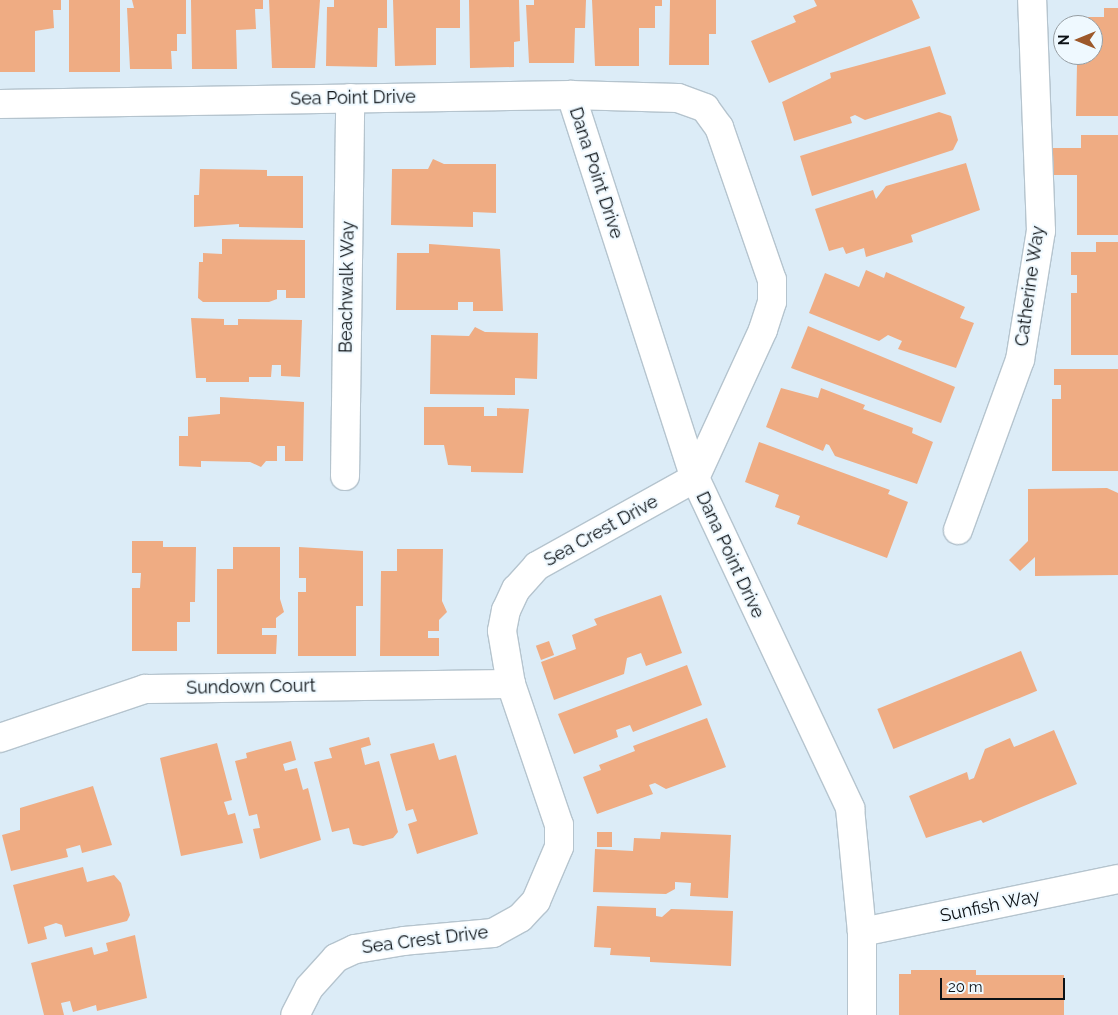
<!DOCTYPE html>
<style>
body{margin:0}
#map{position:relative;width:1118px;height:1015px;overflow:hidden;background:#dcecf7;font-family:Raleway,sans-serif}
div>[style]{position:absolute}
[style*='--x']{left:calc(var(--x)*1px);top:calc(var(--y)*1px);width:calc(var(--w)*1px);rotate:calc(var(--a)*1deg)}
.building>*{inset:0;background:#efac83;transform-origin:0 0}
.roads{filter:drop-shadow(1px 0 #b5c4ce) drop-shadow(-1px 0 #b5c4ce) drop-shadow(0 1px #b5c4ce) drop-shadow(0 -1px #b5c4ce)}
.minor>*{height:28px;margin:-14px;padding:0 14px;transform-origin:14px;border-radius:14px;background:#fff}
span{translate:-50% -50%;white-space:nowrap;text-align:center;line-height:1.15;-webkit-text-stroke:4px #eff9ff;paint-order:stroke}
.street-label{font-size:18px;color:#0d1216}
.north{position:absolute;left:1053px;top:15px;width:50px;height:50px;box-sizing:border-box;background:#eff9ff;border:1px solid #959da2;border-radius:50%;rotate:270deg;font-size:14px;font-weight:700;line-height:20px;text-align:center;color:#0d1216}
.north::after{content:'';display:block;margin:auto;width:18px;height:22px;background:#9d592b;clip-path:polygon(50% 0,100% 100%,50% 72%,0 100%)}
.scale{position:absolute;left:940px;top:978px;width:125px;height:22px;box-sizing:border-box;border:2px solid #0d1216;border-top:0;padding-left:6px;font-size:15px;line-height:18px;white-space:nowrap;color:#0d1216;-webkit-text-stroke:4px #eff9ff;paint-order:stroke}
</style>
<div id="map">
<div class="building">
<i style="clip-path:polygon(0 0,61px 0,61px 10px,53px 10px,54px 28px,35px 31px,35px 72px,0 72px)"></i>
<i style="left:69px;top:0;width:51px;height:72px"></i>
<i style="clip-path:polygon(132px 0,186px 0,186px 34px,177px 34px,177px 51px,171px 51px,172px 69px,130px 69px,127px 8px,134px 8px)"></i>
<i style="clip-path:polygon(191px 0,263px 0,263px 9px,255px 9px,256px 29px,236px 30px,237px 69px,192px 69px)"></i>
<i style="clip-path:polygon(269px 0,320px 0,315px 68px,272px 68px)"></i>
<i style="clip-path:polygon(334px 0,387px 0,387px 28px,378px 28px,377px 67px,326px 66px,327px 7px,334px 7px)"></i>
<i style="clip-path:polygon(393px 0,460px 0,460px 28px,436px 28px,436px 65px,395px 66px)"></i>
<i style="clip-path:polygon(469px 0,519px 0,520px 41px,514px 42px,514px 67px,470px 68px)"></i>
<i style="clip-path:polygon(534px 0,586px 0,585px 28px,575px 28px,574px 63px,529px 63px,526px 5px,534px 5px)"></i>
<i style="clip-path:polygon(592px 0,662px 0,662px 6px,655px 6px,655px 28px,639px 28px,639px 66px,595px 66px)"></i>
<i style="clip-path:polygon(670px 0,716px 0,716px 34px,709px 34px,709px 65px,669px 65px)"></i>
<i style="clip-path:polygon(814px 0,912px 0,920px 18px,769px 83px,751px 41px,796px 22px,793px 16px,817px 6px)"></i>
<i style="clip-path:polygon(1104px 8px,1118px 8px,1118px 116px,1076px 116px,1077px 64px,1086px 64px,1086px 55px,1093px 55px,1093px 25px,1072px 25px,1077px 17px,1104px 17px)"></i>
<i style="clip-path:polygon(930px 46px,946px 94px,865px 120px,855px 115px,850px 117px,852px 123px,794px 141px,782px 102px,831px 78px,830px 73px)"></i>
<i style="clip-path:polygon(939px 112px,951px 116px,958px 140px,953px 150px,812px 196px,800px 156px)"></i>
<i style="clip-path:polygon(1081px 135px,1118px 135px,1118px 235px,1077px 235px,1077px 175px,1051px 175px,1051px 148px,1081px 148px)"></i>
<i style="clip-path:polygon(433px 159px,444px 164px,496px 164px,496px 213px,473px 212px,473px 227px,391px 225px,392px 169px,428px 169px)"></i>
<i style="clip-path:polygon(966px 163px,980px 210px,911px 235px,913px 242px,866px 257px,864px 248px,846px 254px,843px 247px,829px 251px,815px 209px,873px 190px,876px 199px,886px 186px)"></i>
<i style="clip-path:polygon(200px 169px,267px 170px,267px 176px,303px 176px,303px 228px,239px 227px,239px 224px,194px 227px,194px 195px,199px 195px)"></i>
<i style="clip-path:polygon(222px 239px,305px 240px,305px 298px,286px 298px,286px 290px,277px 290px,277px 299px,269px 302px,203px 302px,198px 298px,199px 262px,203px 262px,203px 253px,222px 254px)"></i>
<i style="clip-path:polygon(1096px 242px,1118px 242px,1118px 355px,1071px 355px,1071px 293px,1077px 293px,1077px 275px,1071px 275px,1071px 252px,1096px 252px)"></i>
<i style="clip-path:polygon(429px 244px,500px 249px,503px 311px,473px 311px,473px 302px,458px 302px,458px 310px,396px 310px,397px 253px,429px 253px)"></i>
<i style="clip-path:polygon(866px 270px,884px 278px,886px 272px,965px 307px,960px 318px,974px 323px,956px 368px,898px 349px,902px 341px,888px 335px,879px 341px,809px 313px,825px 273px,859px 287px)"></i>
<i style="clip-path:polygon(191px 318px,224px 319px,224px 325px,238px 325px,238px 319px,302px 320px,300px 377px,281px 376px,281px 365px,272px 365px,271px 377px,249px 377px,249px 382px,206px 382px,206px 378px,196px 378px)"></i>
<i style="clip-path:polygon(808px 326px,955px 387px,941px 423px,791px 368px)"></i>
<i style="clip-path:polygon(475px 327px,485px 332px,538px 333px,537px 379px,515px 378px,515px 395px,430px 394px,431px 335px,469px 336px)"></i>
<i style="clip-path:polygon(1054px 369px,1118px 369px,1118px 471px,1052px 471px,1052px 399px,1061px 399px,1061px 385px,1054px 385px)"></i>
<i style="clip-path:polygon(781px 388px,818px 398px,821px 388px,865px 405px,863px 409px,913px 428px,912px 433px,933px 442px,917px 484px,835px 456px,829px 445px,826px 444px,823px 451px,766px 427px)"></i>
<i style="clip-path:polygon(220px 397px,304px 402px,303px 461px,285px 461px,285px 446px,277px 446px,277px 461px,266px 461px,261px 467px,250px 462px,201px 461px,201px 467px,179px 466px,179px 436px,188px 436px,188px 417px,220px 414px)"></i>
<i style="clip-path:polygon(424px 407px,484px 407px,484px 416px,497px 416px,497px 408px,529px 409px,523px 473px,471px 472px,471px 466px,448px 465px,444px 445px,424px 445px)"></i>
<i style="clip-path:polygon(759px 442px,890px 490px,888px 494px,908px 502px,887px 558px,797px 524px,800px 516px,775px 507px,779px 495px,745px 482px)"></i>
<i style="clip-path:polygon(1107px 488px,1118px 493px,1118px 575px,1035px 576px,1035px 557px,1020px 571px,1009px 560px,1028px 541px,1028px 489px)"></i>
<i style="clip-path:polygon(132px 541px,163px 541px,163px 547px,196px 547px,195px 602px,190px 602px,190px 622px,177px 622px,177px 651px,132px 651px,132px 588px,140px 588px,141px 573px,132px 573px)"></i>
<i style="clip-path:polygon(233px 547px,280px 547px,280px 599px,284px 612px,276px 618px,276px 628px,262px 628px,262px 635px,277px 635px,276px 654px,217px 654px,217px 569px,233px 569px)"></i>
<i style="clip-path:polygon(299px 547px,363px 551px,363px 606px,356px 606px,356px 656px,298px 656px,298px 592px,306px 592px,306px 578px,299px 578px)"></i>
<i style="clip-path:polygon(397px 549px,443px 549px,442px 601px,447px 612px,439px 620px,439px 631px,428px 631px,428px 638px,439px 638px,439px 656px,380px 656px,381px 571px,397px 571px)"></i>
<i style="clip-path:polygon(661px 595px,682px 653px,646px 666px,641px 653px,627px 658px,624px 674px,554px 700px,541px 662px,576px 649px,572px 635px,597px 625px,594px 619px)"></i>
<i style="left:549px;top:641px;width:15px;height:14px;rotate:70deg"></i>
<i style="left:1021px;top:651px;width:43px;height:155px;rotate:68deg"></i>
<i style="clip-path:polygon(687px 665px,702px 705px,633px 732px,630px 725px,616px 730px,618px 737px,574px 754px,558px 714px)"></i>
<i style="clip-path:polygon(707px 718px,726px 767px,666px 789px,655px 783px,649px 785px,653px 794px,597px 814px,583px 777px,601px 770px,599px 765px,635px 751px,633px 746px)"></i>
<i style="clip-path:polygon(1054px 730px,1077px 784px,983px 823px,981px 820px,926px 838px,909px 796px,967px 772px,969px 780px,974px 778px,985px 749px,1010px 738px,1014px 747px)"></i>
<i style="clip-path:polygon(369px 737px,371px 745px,361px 748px,365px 765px,379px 761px,398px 832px,393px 838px,363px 846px,353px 844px,349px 828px,332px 832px,314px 762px,332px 758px,329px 748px)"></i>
<i style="clip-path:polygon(291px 741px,296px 760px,283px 764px,285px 771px,297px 768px,303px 790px,308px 788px,321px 840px,260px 859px,253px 829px,260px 828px,257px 814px,249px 816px,235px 761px,247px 758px,246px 753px)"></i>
<i style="clip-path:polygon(217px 743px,232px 800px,224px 802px,228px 815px,235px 813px,243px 843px,181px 856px,160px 758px)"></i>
<i style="clip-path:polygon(434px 743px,439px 760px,456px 755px,478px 834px,417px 854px,408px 824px,417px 821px,413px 809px,406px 811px,390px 754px)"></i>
<i style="clip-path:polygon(93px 786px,112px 845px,82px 853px,80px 845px,66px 849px,68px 857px,11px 871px,2px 835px,20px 830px,20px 808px)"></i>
<i style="left:597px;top:832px;width:15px;height:15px"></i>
<i style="clip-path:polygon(661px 832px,731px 835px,728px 898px,690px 896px,691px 883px,675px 882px,675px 889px,666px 894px,593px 892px,595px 849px,633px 851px,634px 838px,660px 839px)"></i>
<i style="clip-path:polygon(83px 867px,87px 882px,114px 875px,121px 883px,130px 915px,127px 921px,65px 937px,62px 925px,56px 923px,44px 927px,47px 939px,28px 944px,13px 885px)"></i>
<i style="clip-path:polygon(597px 906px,656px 908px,656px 916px,662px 917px,671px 909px,733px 911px,731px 966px,650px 962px,650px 957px,610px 955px,611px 948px,594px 947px)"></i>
<i style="clip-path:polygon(135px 935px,147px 998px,97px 1011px,96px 1005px,73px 1012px,70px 1001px,61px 1003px,64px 1015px,44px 1015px,31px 963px,92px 947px,94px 955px,108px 951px,106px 943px)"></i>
<i style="clip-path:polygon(911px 970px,976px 970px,976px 975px,1064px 975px,1064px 1015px,899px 1015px,899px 974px,911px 974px)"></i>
</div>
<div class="roads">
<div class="minor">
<i style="--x:571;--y:95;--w:403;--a:72.1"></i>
<i style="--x:695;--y:478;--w:365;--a:64.8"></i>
<i style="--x:850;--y:808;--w:125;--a:84.5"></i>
<i style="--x:862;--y:932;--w:83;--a:90"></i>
<i style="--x:0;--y:104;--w:571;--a:-0.9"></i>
<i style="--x:571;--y:95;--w:107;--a:1.6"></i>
<i style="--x:678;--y:98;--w:29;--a:20"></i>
<i style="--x:705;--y:108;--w:24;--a:54"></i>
<i style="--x:719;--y:127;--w:162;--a:70.9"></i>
<i style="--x:772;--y:280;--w:22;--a:90"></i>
<i style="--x:772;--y:302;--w:29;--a:108"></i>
<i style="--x:763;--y:330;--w:163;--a:114.7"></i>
<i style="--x:695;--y:478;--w:181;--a:150.9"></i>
<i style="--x:537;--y:566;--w:31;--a:132"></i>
<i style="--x:516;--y:589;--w:23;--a:115"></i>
<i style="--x:506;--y:610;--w:21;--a:101"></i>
<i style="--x:502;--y:631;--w:54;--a:80.4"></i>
<i style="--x:511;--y:684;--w:149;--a:71.2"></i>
<i style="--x:559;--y:825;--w:22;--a:90"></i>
<i style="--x:559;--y:847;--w:59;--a:113.1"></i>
<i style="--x:536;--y:901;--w:23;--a:133"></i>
<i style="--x:520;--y:918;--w:31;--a:151"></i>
<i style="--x:493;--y:933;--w:89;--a:174.9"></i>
<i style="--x:404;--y:941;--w:50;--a:170.7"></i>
<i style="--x:355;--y:949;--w:21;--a:155"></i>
<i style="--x:336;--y:958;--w:40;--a:132"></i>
<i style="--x:309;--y:988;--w:30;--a:117"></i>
<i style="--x:345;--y:476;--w:378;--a:-89.2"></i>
<i style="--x:958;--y:530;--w:181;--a:-70"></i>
<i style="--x:1020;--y:360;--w:131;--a:-80.8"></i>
<i style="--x:1041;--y:231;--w:231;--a:-92.2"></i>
<i style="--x:0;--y:738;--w:153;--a:-18.7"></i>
<i style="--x:145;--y:689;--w:366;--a:-0.8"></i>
<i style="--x:862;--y:932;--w:261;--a:-11.7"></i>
</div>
</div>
<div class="street-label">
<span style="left:353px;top:98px;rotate:-1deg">Sea Point Drive</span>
<span style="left:596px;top:173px;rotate:72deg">Dana Point Drive</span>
<span style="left:1030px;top:286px;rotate:-82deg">Catherine Way</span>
<span style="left:347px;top:287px;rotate:-89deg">Beachwalk Way</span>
<span style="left:601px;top:531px;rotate:-29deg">Sea Crest Drive</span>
<span style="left:730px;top:555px;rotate:65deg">Dana Point Drive</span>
<span style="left:251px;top:687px;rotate:-1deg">Sundown Court</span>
<span style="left:990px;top:906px;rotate:-12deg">Sunfish Way</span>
<span style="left:425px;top:940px;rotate:-7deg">Sea Crest Drive</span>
</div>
<div class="north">N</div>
<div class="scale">20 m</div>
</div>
